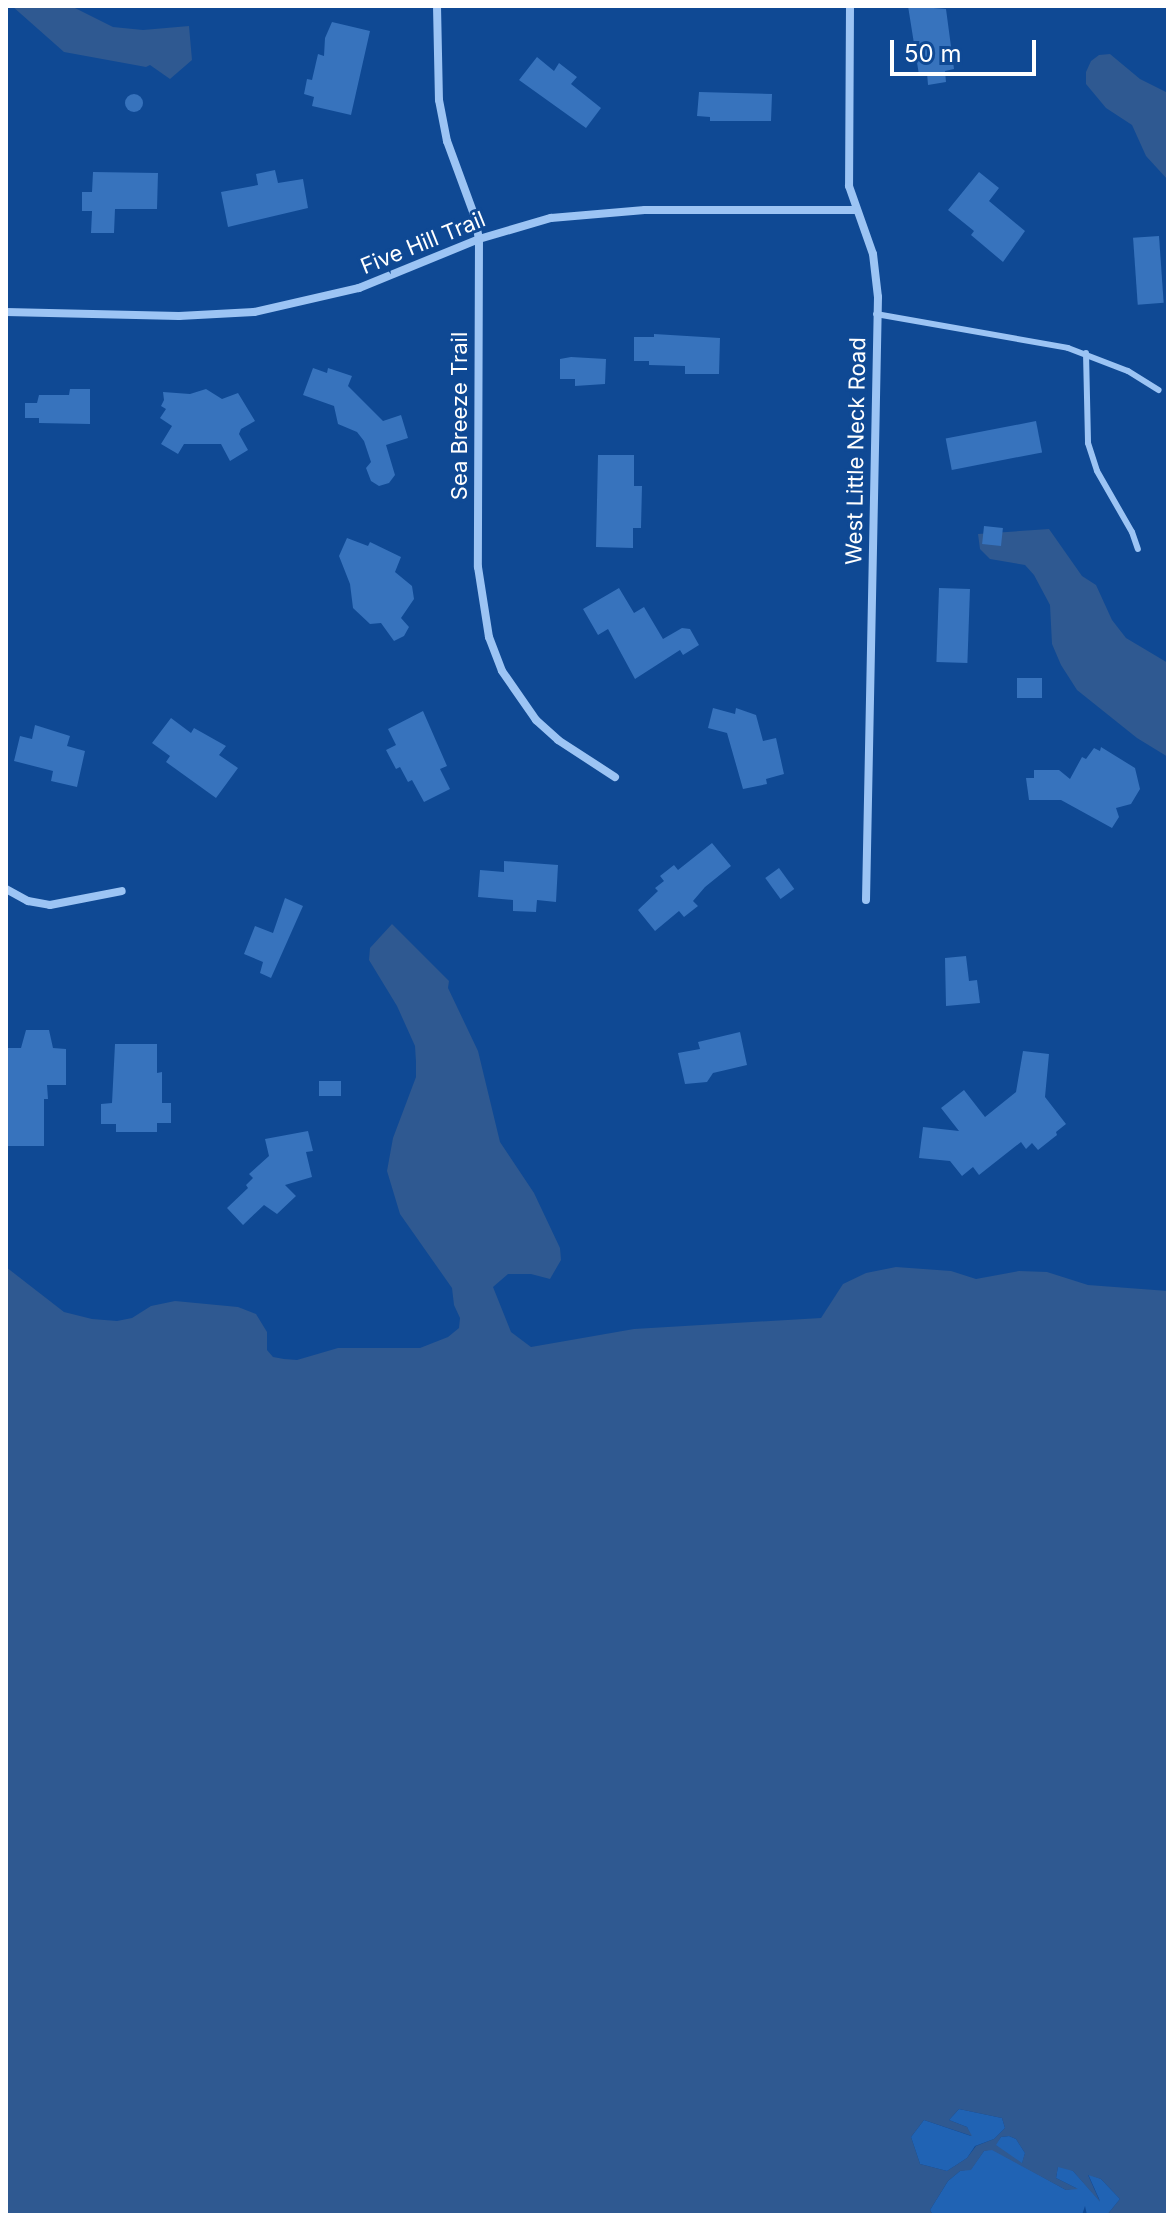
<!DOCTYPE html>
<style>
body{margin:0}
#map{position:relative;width:1174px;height:2221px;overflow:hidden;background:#0f4994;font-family:Inter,sans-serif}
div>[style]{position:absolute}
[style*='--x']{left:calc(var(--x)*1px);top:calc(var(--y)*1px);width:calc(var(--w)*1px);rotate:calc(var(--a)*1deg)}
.green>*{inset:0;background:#2063b4}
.water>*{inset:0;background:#2f5991}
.building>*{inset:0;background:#3773bd;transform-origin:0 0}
.round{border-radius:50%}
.service>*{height:6px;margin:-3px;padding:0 3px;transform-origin:3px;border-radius:3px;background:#9cc4f4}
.minor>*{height:8px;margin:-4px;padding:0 4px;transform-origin:4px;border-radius:4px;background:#9cc4f4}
span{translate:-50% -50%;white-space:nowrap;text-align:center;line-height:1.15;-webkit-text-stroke:6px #0f4994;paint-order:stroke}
.street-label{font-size:22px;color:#fff}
.frame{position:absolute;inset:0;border:8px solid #fff;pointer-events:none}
.scale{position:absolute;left:890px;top:40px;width:146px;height:36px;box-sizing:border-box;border:4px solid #fff;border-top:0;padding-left:10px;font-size:24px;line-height:28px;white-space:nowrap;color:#fff;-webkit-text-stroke:6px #0f4994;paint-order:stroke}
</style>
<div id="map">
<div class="green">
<i style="clip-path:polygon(959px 2109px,1002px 2118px,1005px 2128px,994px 2139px,975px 2146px,967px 2158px,947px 2171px,920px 2164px,911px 2137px,924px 2120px,971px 2136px,967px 2127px,949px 2120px)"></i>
<i style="clip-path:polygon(1009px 2136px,1016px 2139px,1025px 2153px,1022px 2164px,995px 2145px,1001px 2137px)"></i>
<i style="clip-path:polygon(992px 2149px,1066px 2190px,1076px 2188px,1056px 2178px,1058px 2166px,1064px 2166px,1073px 2171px,1100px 2201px,1088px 2174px,1101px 2179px,1120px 2199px,1107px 2215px,1087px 2215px,1085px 2206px,1082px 2215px,933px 2215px,930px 2210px,948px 2181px,960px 2171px,971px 2169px,984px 2151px)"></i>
</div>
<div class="water">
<i style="clip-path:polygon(12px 6px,71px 6px,113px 27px,143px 30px,189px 26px,192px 60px,170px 79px,150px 65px,146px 67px,64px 52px)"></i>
<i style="clip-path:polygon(1110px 54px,1140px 79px,1168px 93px,1168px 180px,1146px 156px,1132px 125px,1106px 108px,1086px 84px,1086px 72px,1091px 61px,1099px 55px)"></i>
<i style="clip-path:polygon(1049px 529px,1082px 576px,1096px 585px,1112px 620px,1126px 638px,1168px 663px,1168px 757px,1137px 738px,1077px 690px,1061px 665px,1052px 644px,1050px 605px,1034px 575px,1025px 565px,990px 559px,980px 549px,978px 534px)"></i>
<i style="clip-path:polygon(evenodd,392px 924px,449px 981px,448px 988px,478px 1051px,500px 1142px,534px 1193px,560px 1248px,561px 1260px,550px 1279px,531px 1274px,508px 1274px,493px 1287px,511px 1332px,531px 1347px,634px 1329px,821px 1318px,843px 1284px,866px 1273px,896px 1267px,951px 1271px,976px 1279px,1019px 1271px,1047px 1272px,1088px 1285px,1168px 1291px,1168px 2215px,1107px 2215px,1120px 2199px,1101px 2179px,1088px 2175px,1100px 2202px,1073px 2171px,1058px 2167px,1056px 2178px,1078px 2189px,1066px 2190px,992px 2150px,984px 2151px,971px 2170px,960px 2171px,948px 2181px,930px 2210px,933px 2215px,6px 2215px,6px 1267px,64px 1312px,92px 1319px,117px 1321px,132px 1318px,151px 1306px,175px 1301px,238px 1307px,256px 1314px,267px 1332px,267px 1350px,273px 1357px,284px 1359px,297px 1360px,338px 1348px,420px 1348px,448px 1337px,459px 1328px,460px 1318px,454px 1305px,452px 1288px,400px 1214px,387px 1171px,393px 1138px,416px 1077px,416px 1062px,415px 1046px,397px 1006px,369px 960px,370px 948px,392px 924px,959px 2109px,1002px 2118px,1005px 2128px,994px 2139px,976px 2146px,967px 2158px,947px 2171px,920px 2164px,911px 2137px,924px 2120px,972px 2136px,967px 2127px,949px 2120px,959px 2109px,392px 924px,1009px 2136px,1016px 2139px,1025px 2153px,1022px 2163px,996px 2145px,1001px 2137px,1009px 2136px)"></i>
</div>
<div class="building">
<i style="clip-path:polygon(908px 6px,946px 9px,954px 69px,945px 71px,946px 82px,928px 85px,927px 73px,919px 75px)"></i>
<i style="clip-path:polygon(332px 22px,370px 31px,351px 115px,312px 106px,314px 97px,304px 94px,307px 79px,312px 80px,318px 54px,324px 56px,325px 38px)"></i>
<i style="clip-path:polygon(537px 57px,554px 71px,559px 63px,577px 77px,571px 84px,601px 108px,586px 128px,519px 80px)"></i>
<i style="clip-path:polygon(699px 92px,772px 94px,771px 121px,710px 121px,710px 117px,697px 116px)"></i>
<i class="round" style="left:125px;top:94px;width:18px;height:18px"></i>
<i style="clip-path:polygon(275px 170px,278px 183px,303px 179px,308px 208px,228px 227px,221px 192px,258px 185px,256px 174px)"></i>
<i style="clip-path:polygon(93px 172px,158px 173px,157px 209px,115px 209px,114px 233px,91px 233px,92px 211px,82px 211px,82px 192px,92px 192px)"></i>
<i style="clip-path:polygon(979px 172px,999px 188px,989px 201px,1025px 231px,1003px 262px,971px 235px,974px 231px,948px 210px)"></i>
<i style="left:1159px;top:236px;width:67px;height:26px;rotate:86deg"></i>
<i style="clip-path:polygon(654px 334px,720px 338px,719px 374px,685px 374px,685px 366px,649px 365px,649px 361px,634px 361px,634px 337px,654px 337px)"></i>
<i style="clip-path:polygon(571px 357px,606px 359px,605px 384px,575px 386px,575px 379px,560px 379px,560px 359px)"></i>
<i style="clip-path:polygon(313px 368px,327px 373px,328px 368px,352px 376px,348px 386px,383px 421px,401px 415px,408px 438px,386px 445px,395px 475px,389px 483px,379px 486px,371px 481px,366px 468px,371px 462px,364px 441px,357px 432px,338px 424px,334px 406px,303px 395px)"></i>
<i style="clip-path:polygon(70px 389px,90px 389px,90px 424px,39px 423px,39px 418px,25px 418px,25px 403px,37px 403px,39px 395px,69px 395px)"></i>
<i style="clip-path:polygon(206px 389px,222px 399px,238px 393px,255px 421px,241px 429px,239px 434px,248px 450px,230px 461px,221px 444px,184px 444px,178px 454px,161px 444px,172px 426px,160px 418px,166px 409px,161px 406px,164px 400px,163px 392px,190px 394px)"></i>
<i style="left:1036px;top:421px;width:32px;height:92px;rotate:79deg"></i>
<i style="clip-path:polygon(598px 455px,634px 455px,634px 486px,642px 486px,641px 528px,633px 528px,633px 548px,596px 547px)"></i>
<i style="left:984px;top:526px;width:19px;height:18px;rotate:6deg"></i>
<i style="clip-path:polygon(347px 538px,368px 546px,370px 542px,401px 557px,395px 572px,412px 586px,414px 599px,401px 618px,409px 627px,404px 636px,394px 641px,381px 623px,370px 624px,353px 608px,350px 584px,339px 556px)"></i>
<i style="clip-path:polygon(619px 588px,634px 613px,644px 607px,663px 639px,682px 628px,690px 629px,699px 645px,683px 655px,680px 650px,635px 679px,608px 629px,598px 635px,583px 609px)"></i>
<i style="left:939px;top:588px;width:31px;height:74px;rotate:2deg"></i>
<i style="left:1042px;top:678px;width:20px;height:25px;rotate:90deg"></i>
<i style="clip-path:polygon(713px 708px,735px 714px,736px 708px,756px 715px,763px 741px,776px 738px,784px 774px,766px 779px,767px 784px,743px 789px,727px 733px,708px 728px)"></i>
<i style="clip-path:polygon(423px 711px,447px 766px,440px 769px,450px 789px,424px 802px,412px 780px,408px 782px,400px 767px,396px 769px,386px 750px,396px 745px,388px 729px)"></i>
<i style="clip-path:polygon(171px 718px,191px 733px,194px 728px,226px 746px,219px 755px,238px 768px,216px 798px,166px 762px,170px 756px,152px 743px)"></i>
<i style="clip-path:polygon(35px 725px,70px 736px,67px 746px,85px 751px,77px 787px,51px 781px,53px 771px,14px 761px,20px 736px,32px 739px)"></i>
<i style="clip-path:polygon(1101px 747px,1135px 768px,1140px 789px,1131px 804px,1116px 808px,1119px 817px,1112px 828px,1061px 800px,1029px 800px,1026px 778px,1034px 778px,1034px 770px,1059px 770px,1070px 779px,1082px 757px,1086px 759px,1094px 748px,1100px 751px)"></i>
<i style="clip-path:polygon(712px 843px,731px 866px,705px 887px,693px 901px,698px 906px,684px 917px,679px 911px,655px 931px,638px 910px,658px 891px,655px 888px,664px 881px,660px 876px,674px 865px,678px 870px)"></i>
<i style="clip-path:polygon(504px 861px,558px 865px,556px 902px,537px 900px,536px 912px,513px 911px,513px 900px,478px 897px,480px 870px,504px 872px)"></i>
<i style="left:779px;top:868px;width:26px;height:17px;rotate:54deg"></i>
<i style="clip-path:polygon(285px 898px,303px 906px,271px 978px,260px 973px,263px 962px,244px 954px,255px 926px,273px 933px)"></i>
<i style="clip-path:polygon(966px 956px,969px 981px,977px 980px,980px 1003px,946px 1006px,945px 958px)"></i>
<i style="clip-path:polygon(26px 1030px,49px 1030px,53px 1048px,66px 1049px,66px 1085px,47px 1085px,48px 1099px,44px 1099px,44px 1146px,8px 1146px,6px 1140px,8px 1048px,21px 1048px)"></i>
<i style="clip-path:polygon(740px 1032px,747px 1065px,713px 1073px,707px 1082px,685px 1084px,678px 1053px,700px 1049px,698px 1042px)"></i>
<i style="clip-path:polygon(115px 1044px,157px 1044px,157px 1073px,162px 1072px,162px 1103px,171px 1103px,171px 1123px,157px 1123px,157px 1132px,116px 1132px,116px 1124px,101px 1124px,101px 1104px,112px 1103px)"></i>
<i style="clip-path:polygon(1023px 1051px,1049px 1054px,1045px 1097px,1066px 1124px,1056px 1132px,1057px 1135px,1038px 1150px,1032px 1143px,1026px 1149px,1021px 1142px,979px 1175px,973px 1167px,962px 1176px,950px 1161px,919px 1158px,923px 1127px,959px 1131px,941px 1108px,964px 1090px,985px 1117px,1016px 1092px)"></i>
<i style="left:319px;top:1081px;width:22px;height:15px"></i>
<i style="clip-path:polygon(308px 1131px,313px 1151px,306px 1152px,312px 1177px,285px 1185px,296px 1196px,277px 1214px,264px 1205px,243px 1225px,227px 1208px,248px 1188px,246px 1185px,253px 1178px,249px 1174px,269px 1156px,265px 1139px)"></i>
</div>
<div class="service">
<i style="--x:876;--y:314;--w:195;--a:10"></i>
<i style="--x:1068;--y:348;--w:64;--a:21"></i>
<i style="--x:1128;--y:371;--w:36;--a:32"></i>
<i style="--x:1086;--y:353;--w:90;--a:88.7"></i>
<i style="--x:1088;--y:443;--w:29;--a:72"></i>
<i style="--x:1097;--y:471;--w:70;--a:60.2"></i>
<i style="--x:1132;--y:532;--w:18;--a:71"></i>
</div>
<div class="minor">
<i style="--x:437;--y:6;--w:94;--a:88.8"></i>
<i style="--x:439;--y:100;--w:42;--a:79"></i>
<i style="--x:447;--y:141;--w:81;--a:69.8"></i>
<i style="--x:475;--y:217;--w:22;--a:80"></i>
<i style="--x:479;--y:239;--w:328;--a:90.2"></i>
<i style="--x:478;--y:567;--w:71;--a:81.1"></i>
<i style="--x:489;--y:637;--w:36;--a:69"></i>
<i style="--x:502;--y:671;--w:60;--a:55.2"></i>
<i style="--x:536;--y:720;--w:30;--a:42"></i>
<i style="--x:558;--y:740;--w:68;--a:33"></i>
<i style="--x:850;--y:6;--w:180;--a:90.3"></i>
<i style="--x:849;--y:186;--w:72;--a:70.6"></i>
<i style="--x:873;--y:254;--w:43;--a:83.4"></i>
<i style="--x:878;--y:297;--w:603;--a:91.14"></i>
<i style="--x:6;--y:312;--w:173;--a:1.3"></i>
<i style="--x:179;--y:316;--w:75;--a:-3.1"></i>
<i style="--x:254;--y:312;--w:108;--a:-12.9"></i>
<i style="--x:359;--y:288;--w:130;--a:-22.2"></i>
<i style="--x:479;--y:239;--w:75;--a:-16.3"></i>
<i style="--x:551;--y:218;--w:94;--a:-4.9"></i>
<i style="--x:645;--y:210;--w:210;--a:0"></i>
<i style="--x:6;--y:889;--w:25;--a:29"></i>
<i style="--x:28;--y:901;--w:22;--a:10"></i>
<i style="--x:50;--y:905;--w:73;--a:-11"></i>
</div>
<div class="street-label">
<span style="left:423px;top:243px;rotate:-22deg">Five Hill Trail</span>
<span style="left:460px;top:416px;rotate:-90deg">Sea Breeze Trail</span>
<span style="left:856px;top:451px;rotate:-89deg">West Little Neck Road</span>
</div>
<div class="frame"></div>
<div class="scale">50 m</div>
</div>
